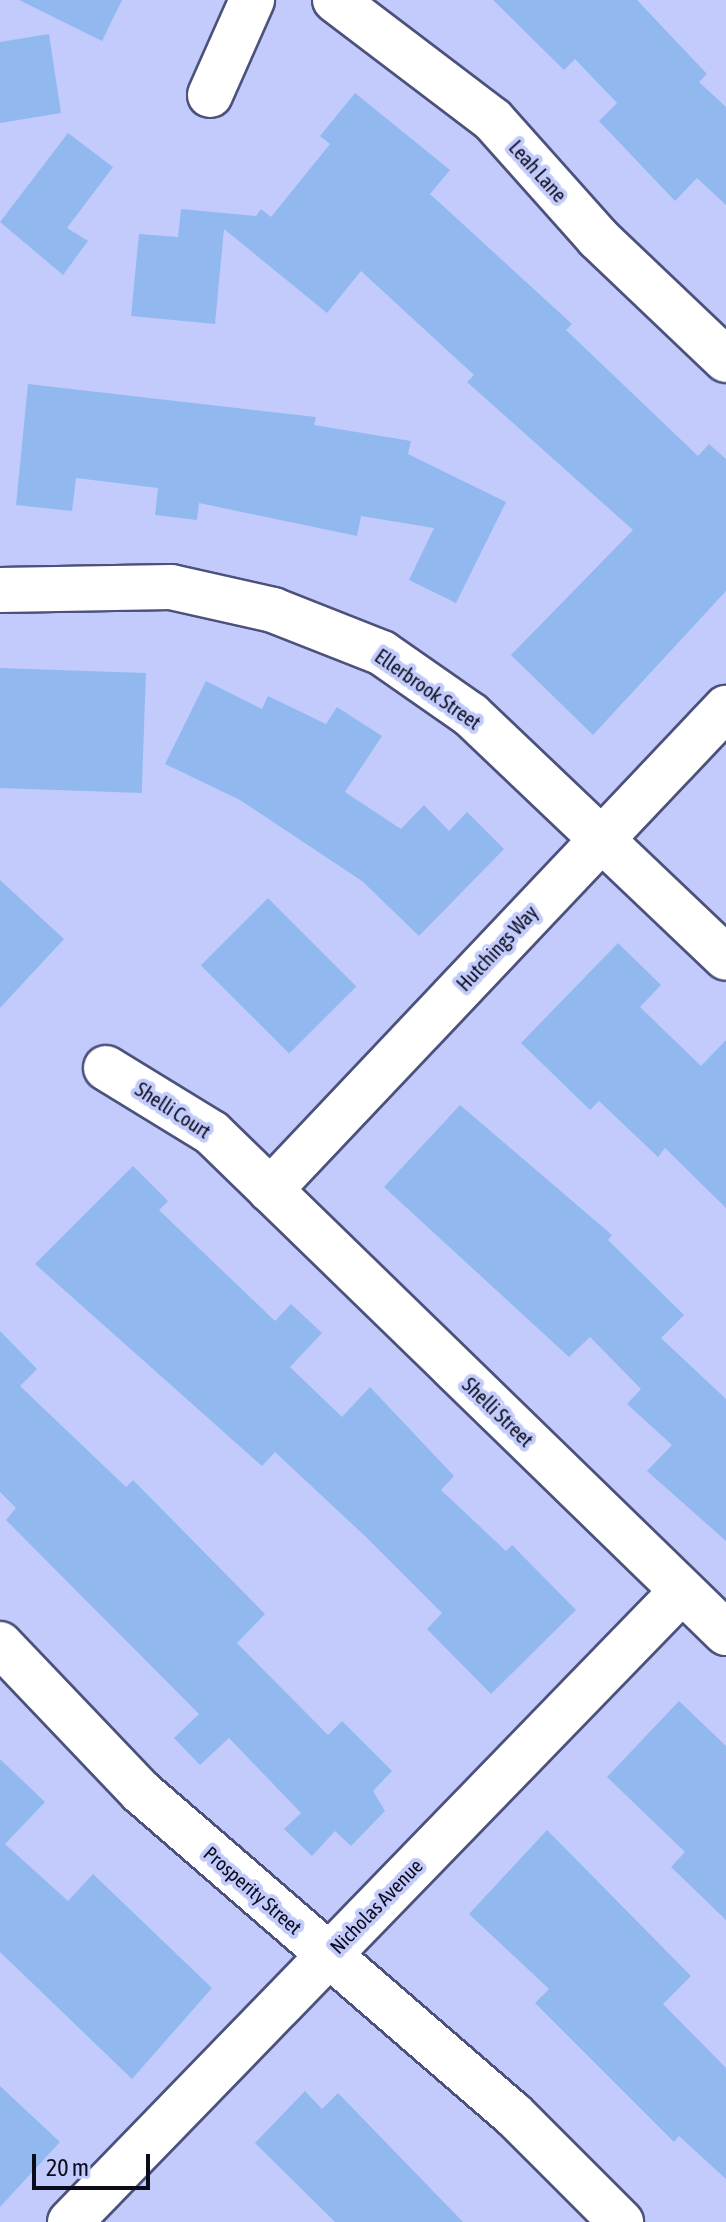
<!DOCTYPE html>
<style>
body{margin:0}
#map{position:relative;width:726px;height:2222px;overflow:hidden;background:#c2cbfb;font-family:"Asap Condensed",sans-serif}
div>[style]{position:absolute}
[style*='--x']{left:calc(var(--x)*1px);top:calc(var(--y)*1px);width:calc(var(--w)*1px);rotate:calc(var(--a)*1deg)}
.building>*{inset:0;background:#91b9f0;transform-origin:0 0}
.roads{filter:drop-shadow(2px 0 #4c527b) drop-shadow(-2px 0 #4c527b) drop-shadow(0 2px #4c527b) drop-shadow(0 -2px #4c527b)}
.minor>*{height:44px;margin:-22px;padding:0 22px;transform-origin:22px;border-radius:22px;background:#fff}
span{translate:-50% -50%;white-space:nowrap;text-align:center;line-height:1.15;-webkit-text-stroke:8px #c2cbfb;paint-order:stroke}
.street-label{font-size:20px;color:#0a0b1b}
.scale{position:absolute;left:32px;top:2154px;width:118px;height:36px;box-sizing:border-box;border:4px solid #0a0b1b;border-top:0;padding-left:10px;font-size:24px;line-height:28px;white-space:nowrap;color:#0a0b1b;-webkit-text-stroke:6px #c2cbfb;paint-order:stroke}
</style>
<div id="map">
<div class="building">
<i style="clip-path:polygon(19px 0,122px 0,102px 41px)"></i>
<i style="clip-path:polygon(493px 0,637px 0,707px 74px,699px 82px,726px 107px,726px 205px,697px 178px,675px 201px,599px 121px,617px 103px,575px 59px,564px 70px)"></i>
<i style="clip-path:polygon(49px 34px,61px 113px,0 123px,0 42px)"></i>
<i style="clip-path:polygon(355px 93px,450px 170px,430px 194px,572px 324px,566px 330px,698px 456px,709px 444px,726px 459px,726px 591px,593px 735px,511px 655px,633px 530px,467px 382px,474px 375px,361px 271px,327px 313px,224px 229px,215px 324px,131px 316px,139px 234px,178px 237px,181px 209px,256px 216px,261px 209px,271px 217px,330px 144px,320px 136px)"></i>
<i style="clip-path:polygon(68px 133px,113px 167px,67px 228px,88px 241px,63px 275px,0 222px)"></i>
<i style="clip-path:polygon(28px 384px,316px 417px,314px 425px,411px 441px,408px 454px,506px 502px,456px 603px,409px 580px,434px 528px,361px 516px,357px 536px,199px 503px,197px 520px,155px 515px,158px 488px,76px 478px,72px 511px,16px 505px)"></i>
<i style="left:0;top:668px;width:146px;height:120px;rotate:2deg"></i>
<i style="clip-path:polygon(206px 681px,262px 709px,268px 696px,326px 724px,337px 707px,382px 736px,345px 792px,401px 829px,424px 805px,449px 831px,467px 812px,504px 849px,419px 936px,362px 881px,240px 800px,165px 764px)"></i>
<i style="clip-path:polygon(0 880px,64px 939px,0 1008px)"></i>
<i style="left:268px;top:898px;width:125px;height:95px;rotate:45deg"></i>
<i style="clip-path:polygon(618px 943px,661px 985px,640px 1007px,701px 1066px,726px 1040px,726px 1208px,665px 1148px,658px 1157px,599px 1101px,590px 1110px,521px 1043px)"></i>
<i style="clip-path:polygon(460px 1105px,612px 1235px,608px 1240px,684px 1315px,661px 1338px,726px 1399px,726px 1541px,647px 1471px,672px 1445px,627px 1404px,641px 1389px,590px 1337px,569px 1357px,384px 1187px)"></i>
<i style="clip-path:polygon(133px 1166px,168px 1201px,159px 1210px,275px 1321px,291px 1304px,322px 1333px,290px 1367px,342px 1417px,370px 1387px,454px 1476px,441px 1490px,506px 1551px,512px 1545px,576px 1610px,491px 1694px,427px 1629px,442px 1613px,366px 1537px,275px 1452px,262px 1466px,35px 1264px)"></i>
<i style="clip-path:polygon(0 1331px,37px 1369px,20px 1386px,126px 1487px,133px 1480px,265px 1614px,237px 1643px,328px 1735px,342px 1721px,392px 1771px,373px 1791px,385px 1811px,351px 1846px,335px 1831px,312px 1856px,284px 1829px,301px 1813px,229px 1738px,200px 1765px,174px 1738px,199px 1714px,6px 1520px,16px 1508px,0 1492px)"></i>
<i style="clip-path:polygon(679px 1701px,726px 1746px,726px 1920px,671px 1867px,685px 1852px,607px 1777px)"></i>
<i style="clip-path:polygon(0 1759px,45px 1802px,5px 1844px,68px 1901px,93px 1874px,212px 1988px,132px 2079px,0 1952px)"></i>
<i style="clip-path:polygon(547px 1830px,691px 1976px,663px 2004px,726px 2068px,726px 2179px,679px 2136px,674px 2142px,535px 2003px,549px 1989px,469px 1914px)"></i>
<i style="clip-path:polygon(0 2086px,60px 2142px,0 2207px)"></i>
<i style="clip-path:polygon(305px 2091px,322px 2109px,338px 2093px,463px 2222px,335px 2222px,255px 2143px)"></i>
</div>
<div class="roads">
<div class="minor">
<i style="--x:335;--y:0;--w:198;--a:37.2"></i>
<i style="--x:493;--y:120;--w:158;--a:48.3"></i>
<i style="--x:598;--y:238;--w:177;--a:43.6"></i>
<i style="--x:210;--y:95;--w:104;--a:-66.1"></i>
<i style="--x:0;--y:590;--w:171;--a:-1"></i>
<i style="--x:171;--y:587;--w:105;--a:12.7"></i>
<i style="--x:273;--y:610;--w:117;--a:21.5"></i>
<i style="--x:382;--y:653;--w:108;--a:34.9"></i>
<i style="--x:471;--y:715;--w:352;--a:43.6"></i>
<i style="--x:106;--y:1068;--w:124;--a:31.5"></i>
<i style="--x:212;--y:1133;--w:717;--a:44.21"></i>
<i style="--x:270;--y:1190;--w:664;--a:-46.59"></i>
<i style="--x:0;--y:1644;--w:204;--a:46.4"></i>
<i style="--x:141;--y:1792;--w:492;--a:40.9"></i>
<i style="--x:513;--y:2114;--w:153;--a:45"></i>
<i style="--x:70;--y:2222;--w:879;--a:-45.88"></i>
</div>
</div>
<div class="street-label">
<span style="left:538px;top:171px;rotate:48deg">Leah Lane</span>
<span style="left:428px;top:689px;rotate:35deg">Ellerbrook Street</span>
<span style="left:497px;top:948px;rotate:-47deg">Hutchings Way</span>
<span style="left:173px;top:1110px;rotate:33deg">Shelli Court</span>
<span style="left:498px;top:1412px;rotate:44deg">Shelli Street</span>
<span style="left:253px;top:1890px;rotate:41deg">Prosperity Street</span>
<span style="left:376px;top:1906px;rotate:-46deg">Nicholas Avenue</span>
</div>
<div class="scale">20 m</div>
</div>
